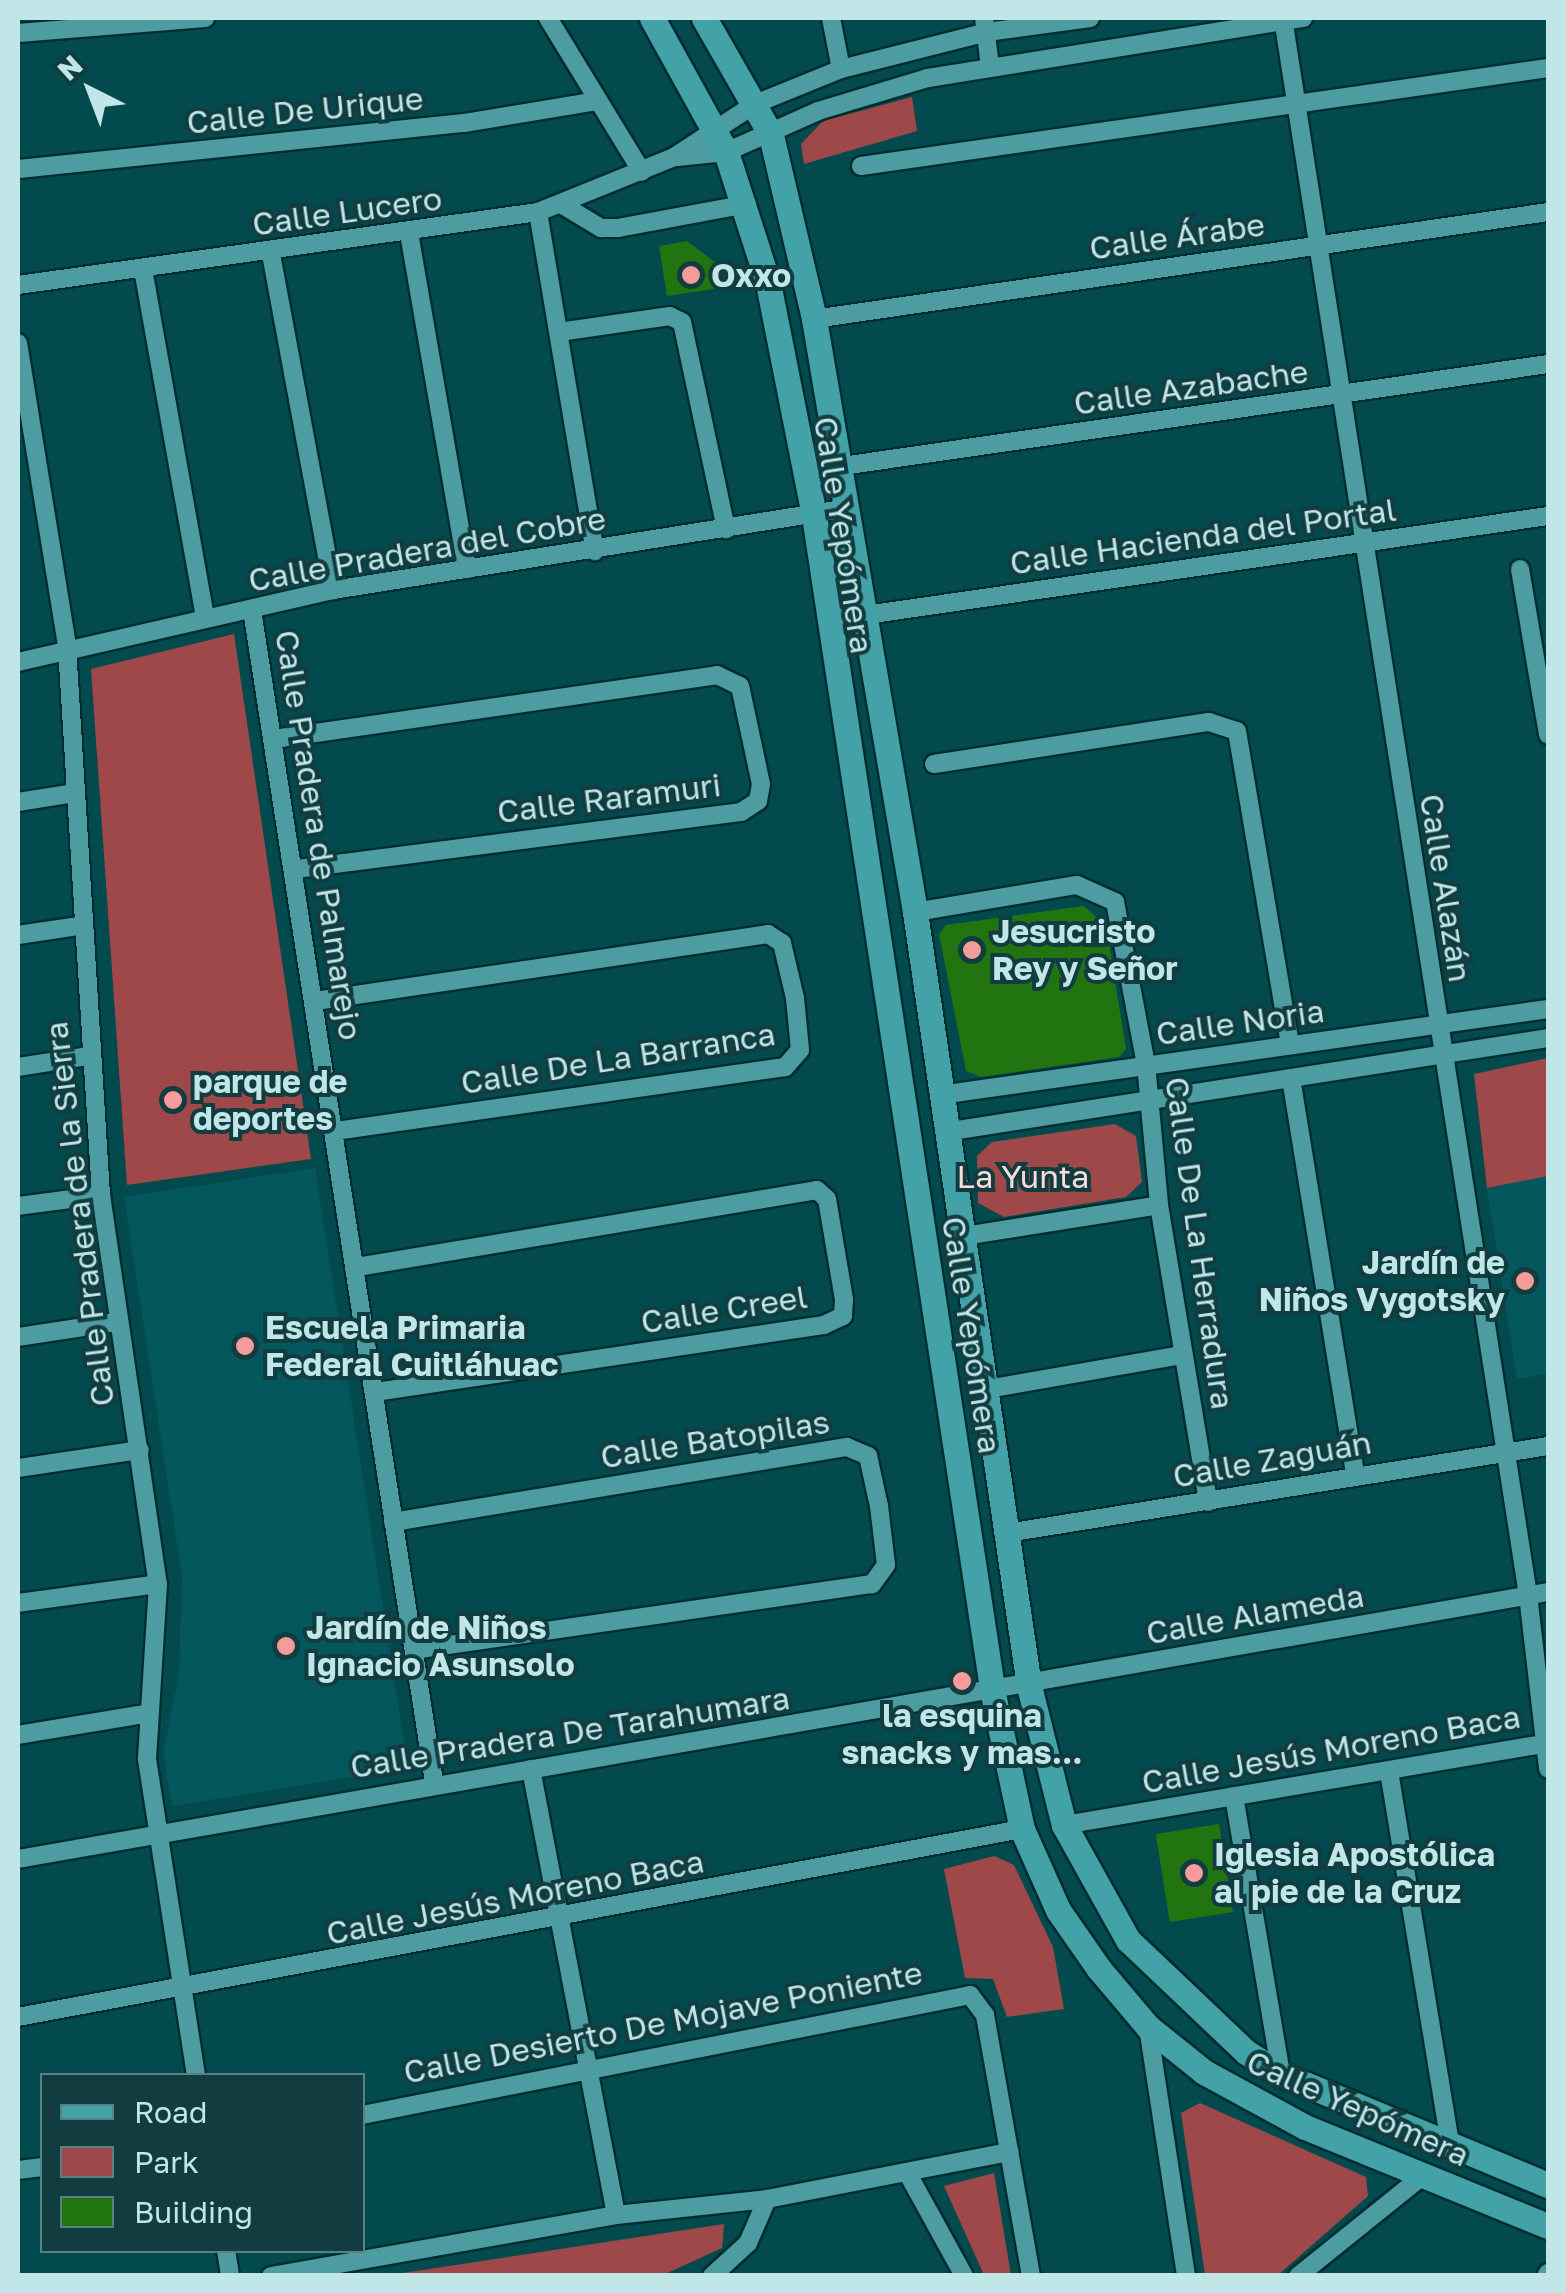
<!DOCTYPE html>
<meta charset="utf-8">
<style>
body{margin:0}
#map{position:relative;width:1566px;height:2293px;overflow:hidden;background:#034a4e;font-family:"Golos Text",sans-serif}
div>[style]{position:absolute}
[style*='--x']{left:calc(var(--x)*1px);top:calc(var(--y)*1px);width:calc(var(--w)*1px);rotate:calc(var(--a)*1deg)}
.built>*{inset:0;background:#04585d}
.green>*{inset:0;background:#9e4849}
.building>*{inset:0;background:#217410;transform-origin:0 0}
.roads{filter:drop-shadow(2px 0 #002e30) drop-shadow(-2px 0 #002e30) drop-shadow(0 2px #002e30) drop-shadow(0 -2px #002e30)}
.minor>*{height:18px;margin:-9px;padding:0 9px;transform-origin:9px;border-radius:9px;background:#4d9ca1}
.major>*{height:25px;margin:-12.5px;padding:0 12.5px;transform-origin:12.5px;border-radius:12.5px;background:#43a2a8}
.dots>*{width:28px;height:28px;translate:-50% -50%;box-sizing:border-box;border:5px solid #123d40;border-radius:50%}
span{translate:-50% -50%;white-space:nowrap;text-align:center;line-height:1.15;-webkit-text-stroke:8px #123d40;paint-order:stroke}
.street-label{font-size:32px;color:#c1e6e8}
.poi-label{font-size:32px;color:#c1e6e8;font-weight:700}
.left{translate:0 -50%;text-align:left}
.right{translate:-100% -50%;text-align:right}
.park-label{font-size:32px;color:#fcdbda}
.frame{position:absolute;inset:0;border:20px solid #c1e6e8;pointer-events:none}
.legend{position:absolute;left:40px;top:2073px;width:325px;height:180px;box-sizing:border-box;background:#123d40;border:2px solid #588183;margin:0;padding:12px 18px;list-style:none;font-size:30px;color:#c1e6e8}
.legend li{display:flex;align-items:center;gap:20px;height:50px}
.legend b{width:50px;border:2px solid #588183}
.north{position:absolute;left:40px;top:40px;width:100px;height:100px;-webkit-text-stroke:8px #123d40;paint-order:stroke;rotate:318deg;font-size:28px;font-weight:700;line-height:40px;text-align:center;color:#c1e6e8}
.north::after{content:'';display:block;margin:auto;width:35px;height:45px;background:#c1e6e8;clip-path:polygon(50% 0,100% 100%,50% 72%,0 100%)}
</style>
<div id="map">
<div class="built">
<i style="clip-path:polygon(315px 1168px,406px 1756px,396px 1770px,172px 1806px,163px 1754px,179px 1674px,182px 1576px,124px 1197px)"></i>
<i style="clip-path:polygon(1548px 1176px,1548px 1374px,1517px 1379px,1487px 1188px)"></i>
</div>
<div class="green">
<i style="clip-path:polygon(912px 97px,917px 131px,804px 164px,801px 144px,823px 121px)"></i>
<i style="clip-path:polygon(234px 634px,311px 1159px,127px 1185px,91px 669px)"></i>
<i style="clip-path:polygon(1548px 1058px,1548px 1176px,1487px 1188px,1474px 1074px)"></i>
<i style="clip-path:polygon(1115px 1124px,1136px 1136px,1142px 1182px,1126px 1197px,1004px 1217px,978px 1203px,977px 1156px,992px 1142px)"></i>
<i style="clip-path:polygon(994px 1856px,1014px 1865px,1053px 1947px,1064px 2009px,1007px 2017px,993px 1979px,965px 1978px,944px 1869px)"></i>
<i style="clip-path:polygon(1200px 2103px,1366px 2177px,1368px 2196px,1278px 2275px,1205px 2275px,1181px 2113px)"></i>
<i style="clip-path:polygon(994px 2173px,1011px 2275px,984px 2275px,944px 2186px)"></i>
<i style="clip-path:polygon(724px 2224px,722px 2248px,663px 2275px,390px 2275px)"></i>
</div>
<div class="building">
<i style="clip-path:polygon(687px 241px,716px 263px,720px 288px,667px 296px,659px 246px)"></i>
<i style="clip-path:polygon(1084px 906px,1106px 925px,1126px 1049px,1119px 1057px,981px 1077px,966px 1071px,939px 934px,946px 925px)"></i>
<i style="left:1219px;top:1824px;width:89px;height:64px;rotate:81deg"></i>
</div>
<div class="roads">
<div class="minor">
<i style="--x:548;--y:18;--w:180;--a:58.6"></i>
<i style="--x:831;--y:18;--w:52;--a:78.9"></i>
<i style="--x:984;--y:18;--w:49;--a:83"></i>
<i style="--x:1283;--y:18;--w:1596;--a:81.17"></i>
<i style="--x:1528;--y:1595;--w:175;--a:83.4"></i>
<i style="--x:18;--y:33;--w:188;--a:-4.6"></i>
<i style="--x:677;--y:157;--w:49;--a:-5.8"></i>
<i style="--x:726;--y:152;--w:101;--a:-24"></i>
<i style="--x:818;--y:111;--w:115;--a:-16.7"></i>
<i style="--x:928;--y:78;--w:380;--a:-9.1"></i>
<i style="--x:861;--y:166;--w:694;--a:-8.12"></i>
<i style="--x:18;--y:169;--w:449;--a:-5.9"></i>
<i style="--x:465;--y:123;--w:135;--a:-9.4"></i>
<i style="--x:561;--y:204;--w:47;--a:31"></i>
<i style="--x:601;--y:228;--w:17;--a:0"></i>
<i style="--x:618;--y:228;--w:131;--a:-10.5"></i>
<i style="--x:538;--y:212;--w:344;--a:80.5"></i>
<i style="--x:409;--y:233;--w:341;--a:80.2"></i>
<i style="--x:271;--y:254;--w:342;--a:79.5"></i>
<i style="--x:143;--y:269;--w:353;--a:79.9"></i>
<i style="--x:18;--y:285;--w:525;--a:-7.99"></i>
<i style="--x:538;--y:212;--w:147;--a:-22"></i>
<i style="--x:674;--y:157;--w:97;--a:-33.2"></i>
<i style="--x:755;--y:104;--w:93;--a:-22.1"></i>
<i style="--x:841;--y:69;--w:151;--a:-14.2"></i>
<i style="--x:987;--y:32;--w:104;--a:-7.7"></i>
<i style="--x:814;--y:319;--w:742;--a:-8.29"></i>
<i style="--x:559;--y:332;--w:112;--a:-8.2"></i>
<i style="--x:670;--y:316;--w:13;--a:27"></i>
<i style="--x:682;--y:322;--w:212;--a:78"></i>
<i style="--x:18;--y:343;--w:308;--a:80.8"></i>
<i style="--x:67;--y:647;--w:549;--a:86.45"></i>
<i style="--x:101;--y:1195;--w:393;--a:81.7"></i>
<i style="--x:158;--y:1584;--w:175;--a:93.6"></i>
<i style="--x:147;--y:1759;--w:321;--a:81.2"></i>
<i style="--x:842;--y:466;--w:713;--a:-8.22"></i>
<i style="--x:1520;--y:569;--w:168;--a:80.4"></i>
<i style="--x:252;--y:610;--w:1186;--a:81.17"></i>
<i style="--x:866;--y:615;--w:689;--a:-8.26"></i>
<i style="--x:18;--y:662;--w:323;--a:-12.9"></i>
<i style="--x:333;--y:590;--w:522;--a:-9.03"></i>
<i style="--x:274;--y:739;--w:448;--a:-8.2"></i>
<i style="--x:717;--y:675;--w:25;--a:26"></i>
<i style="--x:740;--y:686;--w:100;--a:77.9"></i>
<i style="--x:761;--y:784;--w:17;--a:100"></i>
<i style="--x:758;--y:801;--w:20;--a:147"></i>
<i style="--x:741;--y:812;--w:450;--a:172.7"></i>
<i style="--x:934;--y:764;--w:278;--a:-8.7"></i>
<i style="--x:1209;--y:722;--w:29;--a:18"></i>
<i style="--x:1237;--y:731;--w:318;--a:80.4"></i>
<i style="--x:18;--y:802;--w:58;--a:-9"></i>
<i style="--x:915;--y:912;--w:164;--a:-9.5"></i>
<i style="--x:1077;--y:885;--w:42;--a:24.1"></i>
<i style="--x:1115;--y:902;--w:165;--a:79.2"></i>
<i style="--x:1146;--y:1064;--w:142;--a:84.7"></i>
<i style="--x:1159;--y:1205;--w:301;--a:80.6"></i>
<i style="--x:18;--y:935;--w:62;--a:-8.4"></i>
<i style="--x:315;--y:1001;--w:458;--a:-8.4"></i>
<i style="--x:768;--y:934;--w:17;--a:33"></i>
<i style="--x:782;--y:943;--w:57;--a:76.7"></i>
<i style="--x:795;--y:998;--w:52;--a:84.5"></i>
<i style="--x:800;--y:1050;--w:23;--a:131"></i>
<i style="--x:785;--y:1067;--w:455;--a:171.9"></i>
<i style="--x:18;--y:1067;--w:71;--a:-8.9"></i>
<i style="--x:1291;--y:1078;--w:401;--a:80.8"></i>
<i style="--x:940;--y:1095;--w:614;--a:-8.05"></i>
<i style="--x:945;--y:1132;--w:610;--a:-8.86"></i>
<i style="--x:18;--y:1206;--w:84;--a:-7.5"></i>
<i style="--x:964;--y:1236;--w:197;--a:-9"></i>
<i style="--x:357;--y:1267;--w:466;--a:-9.5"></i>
<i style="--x:817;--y:1190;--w:13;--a:42"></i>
<i style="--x:827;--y:1199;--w:102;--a:80.4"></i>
<i style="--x:844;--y:1300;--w:16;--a:94"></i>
<i style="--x:843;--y:1316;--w:21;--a:155"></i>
<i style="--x:824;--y:1325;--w:452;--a:171.5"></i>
<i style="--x:18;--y:1337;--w:100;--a:-8.6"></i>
<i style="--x:987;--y:1389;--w:198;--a:-9.9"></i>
<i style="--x:18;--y:1468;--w:123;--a:-8.4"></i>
<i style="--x:393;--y:1522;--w:460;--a:-9.4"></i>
<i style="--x:847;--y:1447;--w:23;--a:23"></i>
<i style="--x:868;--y:1456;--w:51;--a:77.6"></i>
<i style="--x:879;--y:1506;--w:59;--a:83.2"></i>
<i style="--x:886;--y:1565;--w:24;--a:126"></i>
<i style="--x:872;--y:1584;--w:462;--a:171.8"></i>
<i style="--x:1007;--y:1533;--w:548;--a:-9.14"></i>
<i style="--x:18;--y:1603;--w:141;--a:-7.7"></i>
<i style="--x:18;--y:1735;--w:129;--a:-9.4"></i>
<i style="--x:531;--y:1769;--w:454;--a:79.2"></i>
<i style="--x:1389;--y:1771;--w:373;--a:80.7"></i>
<i style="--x:1234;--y:1796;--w:282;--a:80.4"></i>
<i style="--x:1064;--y:1825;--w:491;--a:-9.6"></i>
<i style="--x:18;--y:1859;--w:1553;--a:-9.9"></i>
<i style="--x:18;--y:2017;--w:1021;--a:-10.61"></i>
<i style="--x:1148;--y:2027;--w:252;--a:81.3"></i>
<i style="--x:362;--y:2115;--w:620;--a:-11.16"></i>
<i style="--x:970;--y:1995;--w:25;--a:53"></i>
<i style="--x:985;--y:2015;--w:265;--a:80"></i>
<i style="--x:18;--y:2170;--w:24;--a:-7"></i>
<i style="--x:908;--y:2174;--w:116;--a:61.2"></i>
<i style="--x:226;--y:2250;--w:26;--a:81"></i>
<i style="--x:271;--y:2276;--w:350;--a:-10"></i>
<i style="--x:616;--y:2215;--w:152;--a:-6"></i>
<i style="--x:767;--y:2199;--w:247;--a:-11"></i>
<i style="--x:712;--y:2276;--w:49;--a:-42.5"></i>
<i style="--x:748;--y:2243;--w:48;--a:-66.6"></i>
<i style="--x:1298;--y:2276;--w:163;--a:-38.8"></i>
<i style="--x:1546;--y:2276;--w:4;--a:-56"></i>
</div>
<div class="major">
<i style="--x:652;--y:18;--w:153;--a:61.1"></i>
<i style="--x:726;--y:152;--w:138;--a:72.2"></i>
<i style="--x:768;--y:283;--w:237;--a:78.8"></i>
<i style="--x:814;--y:515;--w:1193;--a:81.37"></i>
<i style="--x:993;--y:1694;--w:138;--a:77.9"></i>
<i style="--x:1022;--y:1829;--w:89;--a:66"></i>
<i style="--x:1058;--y:1910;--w:72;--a:55.2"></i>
<i style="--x:1099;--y:1969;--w:76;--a:49.8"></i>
<i style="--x:1148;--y:2027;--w:72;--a:38.8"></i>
<i style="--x:1204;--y:2072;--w:115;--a:28.6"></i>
<i style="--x:1305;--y:2127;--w:262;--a:22.2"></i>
<i style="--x:704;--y:18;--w:135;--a:60.2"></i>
<i style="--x:771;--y:135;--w:189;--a:76.8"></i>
<i style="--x:814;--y:319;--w:602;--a:80.33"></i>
<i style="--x:915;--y:912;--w:782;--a:81.62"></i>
<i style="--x:1029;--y:1686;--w:143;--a:75.9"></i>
<i style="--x:1064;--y:1825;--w:132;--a:60.9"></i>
<i style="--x:1128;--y:1940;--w:163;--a:43.5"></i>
<i style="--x:1246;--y:2052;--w:41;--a:32.2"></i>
<i style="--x:1281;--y:2074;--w:289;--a:22.6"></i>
</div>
</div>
<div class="dots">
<i style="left:691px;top:275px;background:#f59b99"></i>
<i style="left:972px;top:950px;background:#f59b99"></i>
<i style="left:173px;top:1100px;background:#f59b99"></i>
<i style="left:1525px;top:1281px;background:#f59b99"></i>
<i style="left:245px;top:1346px;background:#f59b99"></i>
<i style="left:286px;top:1646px;background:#f59b99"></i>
<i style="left:962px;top:1681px;background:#f59b99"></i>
<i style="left:1194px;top:1873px;background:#f59b99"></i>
</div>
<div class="street-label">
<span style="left:305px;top:110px;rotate:-6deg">Calle De Urique</span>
<span style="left:347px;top:211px;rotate:-8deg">Calle Lucero</span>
<span style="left:1177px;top:236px;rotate:-8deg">Calle Árabe</span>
<span style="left:1191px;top:387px;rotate:-8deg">Calle Azabache</span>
<span style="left:844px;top:535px;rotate:81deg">Calle Yepómera</span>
<span style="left:1203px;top:536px;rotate:-8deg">Calle Hacienda del Portal</span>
<span style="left:427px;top:549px;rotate:-10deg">Calle Pradera del Cobre</span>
<span style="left:609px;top:798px;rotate:-7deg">Calle Raramuri</span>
<span style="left:319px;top:835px;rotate:81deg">Calle Pradera de Palmarejo</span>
<span style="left:1446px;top:888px;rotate:81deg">Calle Alazán</span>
<span style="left:1240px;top:1022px;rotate:-8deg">Calle Noria</span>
<span style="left:618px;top:1058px;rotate:-9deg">Calle De La Barranca</span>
<span style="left:79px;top:1214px;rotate:-97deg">Calle Pradera de la Sierra</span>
<span style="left:1200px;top:1243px;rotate:82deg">Calle De La Herradura</span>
<span style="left:724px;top:1309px;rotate:-9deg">Calle Creel</span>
<span style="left:972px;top:1335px;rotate:81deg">Calle Yepómera</span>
<span style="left:715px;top:1439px;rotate:-9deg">Calle Batopilas</span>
<span style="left:1272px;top:1459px;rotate:-10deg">Calle Zaguán</span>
<span style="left:1255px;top:1614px;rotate:-10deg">Calle Alameda</span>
<span style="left:570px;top:1732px;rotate:-9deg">Calle Pradera De Tarahumara</span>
<span style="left:1331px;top:1749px;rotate:-10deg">Calle Jesús Moreno Baca</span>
<span style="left:515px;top:1897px;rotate:-11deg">Calle Jesús Moreno Baca</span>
<span style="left:663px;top:2022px;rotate:-11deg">Calle Desierto De Mojave Poniente</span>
<span style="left:1358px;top:2108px;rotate:24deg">Calle Yepómera</span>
</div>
<div class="poi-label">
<span class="left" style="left:711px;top:275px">Oxxo</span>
<span class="left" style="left:992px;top:950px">Jesucristo<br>Rey y Señor</span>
<span class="left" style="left:193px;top:1100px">parque de<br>deportes</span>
<span class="right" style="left:1505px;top:1281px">Jardín de<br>Niños Vygotsky</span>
<span class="left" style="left:265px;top:1346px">Escuela Primaria<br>Federal Cuitláhuac</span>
<span class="left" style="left:306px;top:1646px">Jardín de Niños<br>Ignacio Asunsolo</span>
<span style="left:962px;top:1734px">la esquina<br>snacks y mas...</span>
<span class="left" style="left:1214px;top:1873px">Iglesia Apostólica<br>al pie de la Cruz</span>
</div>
<div class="park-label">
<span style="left:1023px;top:1176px">La Yunta</span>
</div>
<div class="frame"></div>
<ul class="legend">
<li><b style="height:12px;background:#43a2a8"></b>Road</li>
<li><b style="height:28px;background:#9e4849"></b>Park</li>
<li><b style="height:28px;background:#217410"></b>Building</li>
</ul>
<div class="north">N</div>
</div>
